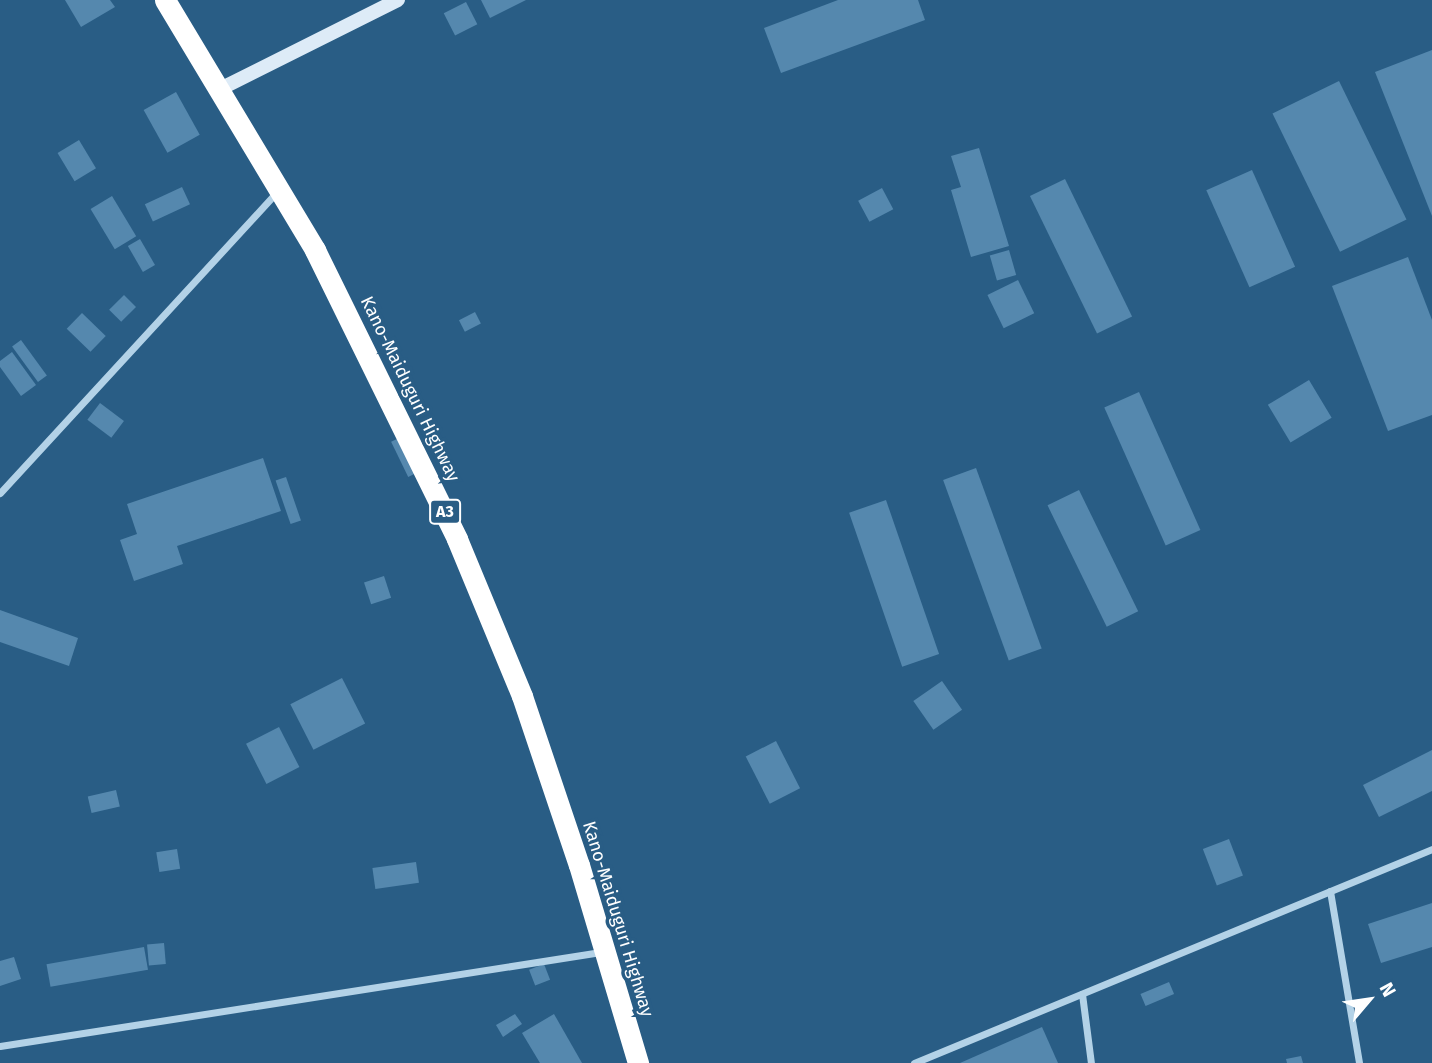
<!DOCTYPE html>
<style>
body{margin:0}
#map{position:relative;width:1432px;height:1063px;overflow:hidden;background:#295d85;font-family:"Fira Sans",sans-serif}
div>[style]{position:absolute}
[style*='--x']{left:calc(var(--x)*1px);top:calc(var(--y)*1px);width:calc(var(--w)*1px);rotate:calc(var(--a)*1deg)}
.building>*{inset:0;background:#5588ae;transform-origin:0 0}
.street>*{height:7px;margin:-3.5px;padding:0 3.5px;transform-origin:3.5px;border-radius:3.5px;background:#b3d2e7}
.secondary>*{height:14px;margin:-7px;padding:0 7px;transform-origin:7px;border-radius:7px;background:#ddebf7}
.highway>*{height:21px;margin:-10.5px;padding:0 10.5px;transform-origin:10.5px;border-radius:10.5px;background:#fff}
span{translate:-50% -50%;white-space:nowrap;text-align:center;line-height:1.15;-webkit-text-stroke:7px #295d85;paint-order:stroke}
.shield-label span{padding:2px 5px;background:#295d85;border:2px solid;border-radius:5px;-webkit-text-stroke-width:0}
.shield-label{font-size:16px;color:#fff;font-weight:700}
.street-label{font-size:18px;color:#fff}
.north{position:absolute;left:1334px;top:965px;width:70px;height:70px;-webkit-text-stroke:5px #295d85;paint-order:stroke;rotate:61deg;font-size:19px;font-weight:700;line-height:28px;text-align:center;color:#fff}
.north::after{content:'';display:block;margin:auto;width:24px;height:32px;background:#fff;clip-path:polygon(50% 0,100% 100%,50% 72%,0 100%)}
</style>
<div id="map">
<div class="building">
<i style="clip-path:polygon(65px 0,110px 0,115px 7px,81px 27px)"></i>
<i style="clip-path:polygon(481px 0,526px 0,490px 18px)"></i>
<i style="clip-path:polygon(838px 0,918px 0,925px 20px,781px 73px,764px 28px)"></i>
<i style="left:466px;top:2px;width:25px;height:25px;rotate:63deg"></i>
<i style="clip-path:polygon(1432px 50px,1432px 216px,1375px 72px)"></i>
<i style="left:1339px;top:81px;width:154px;height:74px;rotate:64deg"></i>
<i style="left:176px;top:92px;width:49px;height:37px;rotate:61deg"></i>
<i style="left:79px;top:140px;width:33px;height:25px;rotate:59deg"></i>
<i style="clip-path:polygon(979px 148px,1009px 246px,971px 257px,951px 190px,961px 187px,951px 156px)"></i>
<i style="left:1252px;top:170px;width:106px;height:50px;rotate:66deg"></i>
<i style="left:1065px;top:179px;width:153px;height:39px;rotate:64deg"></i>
<i style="left:182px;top:187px;width:19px;height:41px;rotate:65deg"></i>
<i style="left:882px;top:188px;width:24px;height:27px;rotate:62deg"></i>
<i style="left:112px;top:196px;width:47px;height:25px;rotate:59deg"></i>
<i style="left:140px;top:239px;width:30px;height:14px;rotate:60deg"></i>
<i style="left:1009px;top:250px;width:26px;height:20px;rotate:74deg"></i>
<i style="clip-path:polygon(1408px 257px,1432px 320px,1432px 415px,1388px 431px,1332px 286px)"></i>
<i style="left:1018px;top:280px;width:37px;height:34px;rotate:64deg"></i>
<i style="left:124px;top:295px;width:17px;height:21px;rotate:45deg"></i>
<i style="left:475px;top:312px;width:13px;height:18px;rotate:63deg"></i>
<i style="left:82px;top:313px;width:33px;height:22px;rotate:44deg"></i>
<i style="left:21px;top:340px;width:44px;height:11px;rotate:54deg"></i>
<i style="clip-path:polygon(12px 352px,36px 385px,21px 396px,0 367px,0 361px)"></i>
<i style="left:1309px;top:380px;width:44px;height:48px;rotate:59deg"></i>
<i style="left:1139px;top:392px;width:151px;height:38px;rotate:66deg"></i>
<i style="left:100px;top:403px;width:30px;height:21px;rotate:37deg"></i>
<i style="left:401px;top:437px;width:39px;height:11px;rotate:64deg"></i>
<i style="clip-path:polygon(263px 458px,281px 511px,177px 546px,183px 564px,134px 581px,120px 540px,137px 534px,127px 504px)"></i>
<i style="left:976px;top:468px;width:192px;height:35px;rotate:70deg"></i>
<i style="left:286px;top:477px;width:46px;height:11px;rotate:71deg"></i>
<i style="left:1079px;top:490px;width:135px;height:35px;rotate:64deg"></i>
<i style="left:886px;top:500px;width:163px;height:39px;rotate:71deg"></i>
<i style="left:384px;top:576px;width:23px;height:21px;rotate:72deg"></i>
<i style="clip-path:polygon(0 610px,78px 638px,69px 666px,0 642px)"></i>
<i style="left:342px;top:678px;width:51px;height:58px;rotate:63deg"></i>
<i style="left:942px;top:681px;width:35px;height:35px;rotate:55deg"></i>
<i style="left:279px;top:727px;width:45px;height:37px;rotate:63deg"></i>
<i style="left:776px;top:741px;width:53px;height:34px;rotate:63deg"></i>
<i style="clip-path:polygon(1432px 750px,1432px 791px,1379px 817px,1363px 785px)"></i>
<i style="left:116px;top:790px;width:17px;height:29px;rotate:77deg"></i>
<i style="left:1229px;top:839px;width:39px;height:28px;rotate:69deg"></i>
<i style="left:177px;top:849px;width:20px;height:21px;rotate:81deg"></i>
<i style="left:416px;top:862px;width:21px;height:44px;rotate:82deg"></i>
<i style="clip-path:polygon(1432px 903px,1432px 947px,1381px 963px,1368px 924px)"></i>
<i style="left:164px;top:943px;width:21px;height:17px;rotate:85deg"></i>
<i style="left:144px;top:947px;width:23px;height:99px;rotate:80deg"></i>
<i style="clip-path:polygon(14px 957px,21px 979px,0 986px,0 961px)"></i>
<i style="left:544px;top:964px;width:17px;height:16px;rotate:69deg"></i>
<i style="left:1169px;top:982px;width:13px;height:31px;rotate:67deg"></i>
<i style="clip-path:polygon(515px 1014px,522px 1024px,503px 1037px,496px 1025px)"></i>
<i style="clip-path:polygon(554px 1014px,582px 1063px,540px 1063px,522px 1033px)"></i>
<i style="clip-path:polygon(1042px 1027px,1058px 1063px,960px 1063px)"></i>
<i style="clip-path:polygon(1301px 1056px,1303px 1063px,1287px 1063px,1286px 1059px)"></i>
</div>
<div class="street">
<i style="--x:0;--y:493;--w:409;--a:-47.4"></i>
<i style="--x:1330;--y:891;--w:174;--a:80.4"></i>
<i style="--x:1082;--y:994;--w:70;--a:82.6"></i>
<i style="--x:0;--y:1046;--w:608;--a:-8.89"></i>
<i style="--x:914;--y:1063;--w:560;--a:-22.45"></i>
</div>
<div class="secondary">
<i style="--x:220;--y:89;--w:199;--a:-26.6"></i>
</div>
<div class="highway">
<i style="--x:165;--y:0;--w:292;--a:59"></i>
<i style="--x:315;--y:250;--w:322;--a:63.8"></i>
<i style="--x:457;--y:539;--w:170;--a:67.5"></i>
<i style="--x:522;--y:696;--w:178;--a:71.4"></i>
<i style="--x:579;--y:865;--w:207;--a:73.4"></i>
</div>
<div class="shield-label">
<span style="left:445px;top:512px">A3</span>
</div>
<div class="street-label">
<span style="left:410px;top:389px;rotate:64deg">Kano-Maiduguri Highway</span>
<span style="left:618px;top:919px;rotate:73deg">Kano-Maiduguri Highway</span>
</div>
<div class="north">N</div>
</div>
